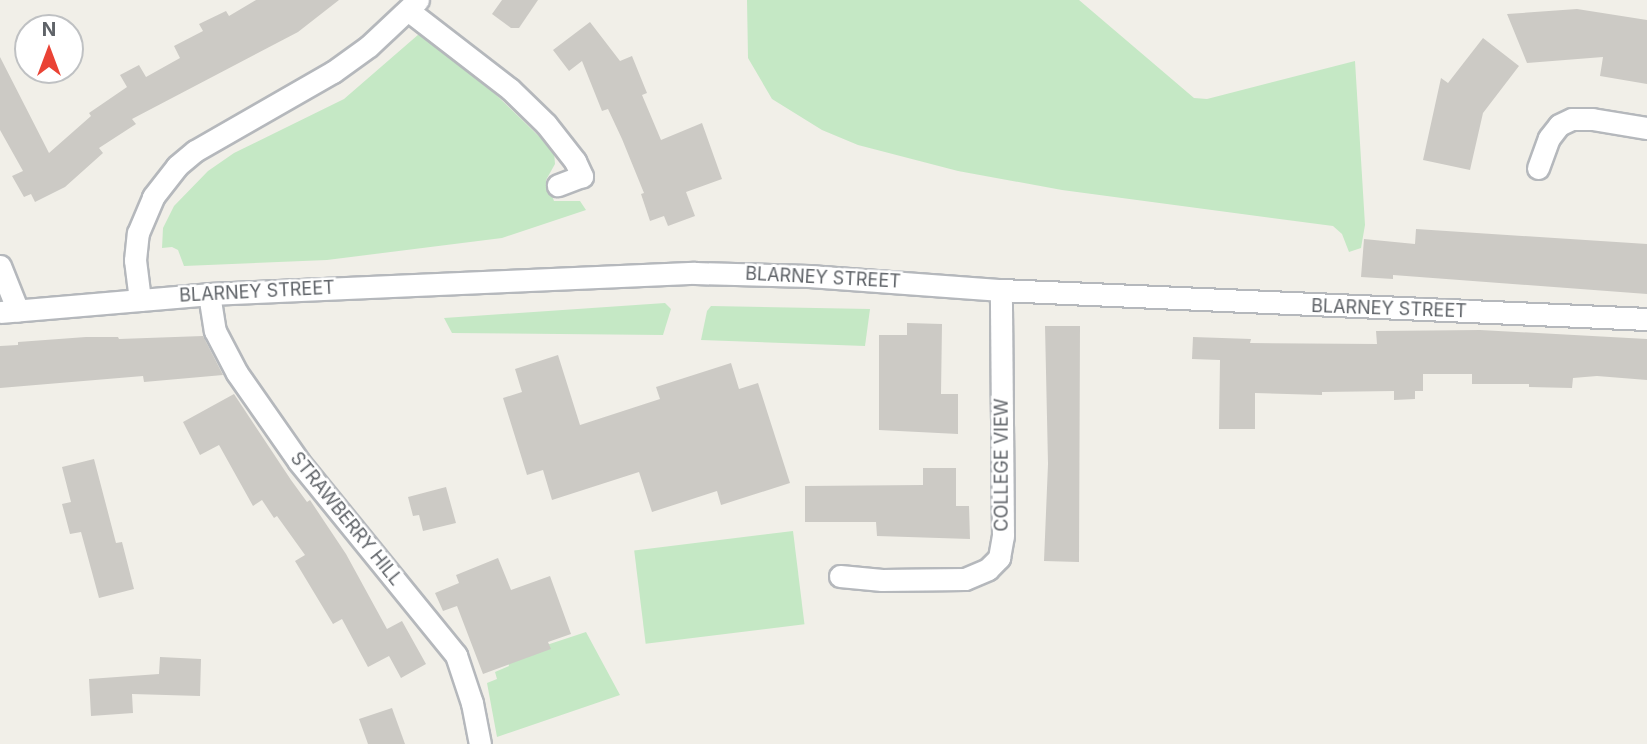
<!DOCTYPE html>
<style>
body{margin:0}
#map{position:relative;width:1647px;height:744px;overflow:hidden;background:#f1efe8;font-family:Inter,sans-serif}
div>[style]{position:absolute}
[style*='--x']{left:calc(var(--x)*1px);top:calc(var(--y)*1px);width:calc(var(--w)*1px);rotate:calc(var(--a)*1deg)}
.green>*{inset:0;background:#c5e8c5;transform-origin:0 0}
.building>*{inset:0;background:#cccac5}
.roads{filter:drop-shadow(2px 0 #b5b8bc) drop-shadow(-2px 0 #b5b8bc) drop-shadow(0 2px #b5b8bc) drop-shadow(0 -2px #b5b8bc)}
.street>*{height:21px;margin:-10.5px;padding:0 10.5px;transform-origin:10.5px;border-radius:10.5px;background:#fff}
span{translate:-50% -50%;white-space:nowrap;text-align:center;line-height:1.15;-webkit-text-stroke:5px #fff;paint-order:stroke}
.street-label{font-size:18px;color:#5f6368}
.north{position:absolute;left:14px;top:14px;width:70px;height:70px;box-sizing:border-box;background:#fff;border:2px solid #bfc1c3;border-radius:50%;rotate:0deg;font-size:19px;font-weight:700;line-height:28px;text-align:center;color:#5f6368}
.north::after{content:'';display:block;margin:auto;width:24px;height:32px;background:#ea4335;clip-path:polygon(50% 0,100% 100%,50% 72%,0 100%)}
</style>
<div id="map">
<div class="green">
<i style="clip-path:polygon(747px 0,1079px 0,1194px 98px,1207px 99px,1355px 61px,1365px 225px,1361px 248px,1349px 252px,1342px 234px,1333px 226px,1062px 190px,958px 171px,858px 145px,822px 130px,772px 99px,748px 58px)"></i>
<i style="clip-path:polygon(419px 34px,486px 85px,554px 151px,555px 164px,546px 180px,554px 201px,580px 201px,586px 210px,502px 238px,327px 260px,184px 266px,178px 250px,172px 247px,162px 248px,163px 228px,174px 206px,208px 171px,234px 153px,344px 99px)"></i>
<i style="clip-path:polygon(665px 303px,671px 309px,663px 335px,452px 333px,444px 318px)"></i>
<i style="clip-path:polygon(711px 306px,870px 309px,865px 346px,701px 340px,707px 311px)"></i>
<i style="left:793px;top:531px;width:94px;height:160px;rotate:83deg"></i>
<i style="clip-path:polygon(586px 632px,620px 695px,497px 737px,487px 683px,497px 679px,495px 672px,509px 666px,507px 658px)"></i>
</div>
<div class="building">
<i style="clip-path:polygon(256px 0,339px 0,298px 32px,132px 119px,136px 124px,99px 148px,103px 153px,65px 187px,35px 202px,31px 194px,24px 197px,12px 176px,23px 171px,0 130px,0 57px,49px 153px,91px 116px,89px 113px,127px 87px,120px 75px,139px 65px,146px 77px,180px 58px,174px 46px,203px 31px,199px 24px,226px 11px,229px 16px)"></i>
<i style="clip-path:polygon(502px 0,538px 0,519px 28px,511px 28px,492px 14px)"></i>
<i style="clip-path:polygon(1577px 9px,1647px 20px,1647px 84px,1600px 76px,1603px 57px,1527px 63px,1507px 14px)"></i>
<i style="clip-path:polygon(590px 22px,620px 61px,632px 56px,647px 93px,642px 95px,661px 140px,702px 123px,722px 179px,686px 192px,695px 216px,668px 226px,664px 216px,650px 221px,641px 194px,644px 193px,622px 139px,608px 109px,602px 111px,582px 61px,569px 71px,553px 50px)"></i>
<i style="clip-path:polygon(1483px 38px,1519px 66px,1483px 113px,1470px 170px,1423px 160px,1441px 78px,1448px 83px)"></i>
<i style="clip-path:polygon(1416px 229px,1647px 244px,1647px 294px,1393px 275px,1393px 279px,1361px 277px,1364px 239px,1415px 244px)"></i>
<i style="clip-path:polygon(907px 323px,942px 324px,941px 394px,958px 394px,958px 434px,879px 430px,879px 335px,907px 335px)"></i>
<i style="clip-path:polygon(1045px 326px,1080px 326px,1079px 562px,1044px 561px,1048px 464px)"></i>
<i style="clip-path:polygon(1480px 330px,1647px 339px,1647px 380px,1597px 376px,1573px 378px,1572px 388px,1529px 387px,1529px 384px,1472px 384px,1472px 374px,1423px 374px,1423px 391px,1415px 391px,1415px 399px,1394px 400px,1394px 391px,1322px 392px,1322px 395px,1255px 393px,1255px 429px,1219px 429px,1220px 360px,1192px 359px,1193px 337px,1251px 339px,1250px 343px,1377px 344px,1376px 331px)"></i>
<i style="clip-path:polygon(203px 336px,223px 375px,144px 382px,143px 376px,0 388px,0 346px,18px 345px,18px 342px,86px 337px,118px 337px,119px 339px)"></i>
<i style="clip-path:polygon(558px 355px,580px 425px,660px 399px,656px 387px,731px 363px,739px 389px,758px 383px,790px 483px,721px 505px,717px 491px,652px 512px,639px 472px,552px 500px,543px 470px,527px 475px,503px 398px,522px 392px,515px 369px)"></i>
<i style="clip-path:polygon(234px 394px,291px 480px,307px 502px,310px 500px,346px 554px,387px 629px,402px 621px,426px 664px,401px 678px,389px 656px,368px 667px,342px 619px,333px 624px,295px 561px,305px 555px,277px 516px,274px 518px,262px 500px,253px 506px,219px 445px,200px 455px,183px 422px)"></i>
<i style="clip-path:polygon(94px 459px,116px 543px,122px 542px,134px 589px,99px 598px,81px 532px,70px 534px,62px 504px,71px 502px,62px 467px)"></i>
<i style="clip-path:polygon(923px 468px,956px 468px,956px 506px,969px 506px,970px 539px,877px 536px,876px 522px,805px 522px,805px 486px,923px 485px)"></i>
<i style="clip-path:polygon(446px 487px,456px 523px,423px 531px,419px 515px,413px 516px,408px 497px)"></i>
<i style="clip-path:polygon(498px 558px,511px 590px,550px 576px,571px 634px,548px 642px,551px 649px,483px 674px,457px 606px,443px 611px,435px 593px,459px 583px,456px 575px)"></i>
<i style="clip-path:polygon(160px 657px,201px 659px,200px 696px,132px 694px,133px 713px,91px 716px,89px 679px,159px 674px)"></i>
<i style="clip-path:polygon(392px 708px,405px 744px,368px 744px,359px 719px)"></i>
</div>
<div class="roads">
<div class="street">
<i style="--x:409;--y:11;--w:128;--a:37.7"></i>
<i style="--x:510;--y:89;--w:50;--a:44.2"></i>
<i style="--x:546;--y:124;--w:47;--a:51.9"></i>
<i style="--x:575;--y:161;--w:17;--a:65"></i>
<i style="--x:582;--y:176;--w:26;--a:159"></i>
<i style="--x:1538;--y:168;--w:32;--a:-70"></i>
<i style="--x:1549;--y:138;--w:16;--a:-52"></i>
<i style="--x:1559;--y:125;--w:14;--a:-25"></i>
<i style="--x:1572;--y:119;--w:20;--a:0"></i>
<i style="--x:1592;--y:119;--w:56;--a:9.3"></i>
<i style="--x:0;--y:266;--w:48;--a:68.2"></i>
<i style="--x:209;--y:294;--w:37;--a:81"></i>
<i style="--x:215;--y:331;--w:47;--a:62.4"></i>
<i style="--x:237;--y:373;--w:108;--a:55.1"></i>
<i style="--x:299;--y:462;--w:249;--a:50.9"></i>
<i style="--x:456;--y:655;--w:51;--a:71.6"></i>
<i style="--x:472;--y:703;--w:42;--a:79"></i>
<i style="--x:140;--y:300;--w:40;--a:-97.1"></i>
<i style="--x:135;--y:260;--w:27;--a:-84"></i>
<i style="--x:138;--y:233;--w:39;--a:-67"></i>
<i style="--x:153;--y:197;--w:39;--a:-52"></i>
<i style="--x:177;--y:166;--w:23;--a:-40"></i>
<i style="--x:195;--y:151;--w:159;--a:-29.8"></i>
<i style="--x:333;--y:72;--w:44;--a:-35.8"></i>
<i style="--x:369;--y:46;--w:67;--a:-43.2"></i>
<i style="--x:0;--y:312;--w:210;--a:-4.9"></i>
<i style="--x:209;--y:294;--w:486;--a:-2.5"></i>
<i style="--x:695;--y:273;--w:114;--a:1.5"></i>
<i style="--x:809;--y:276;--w:193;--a:4.2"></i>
<i style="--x:1001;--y:290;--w:647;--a:2.57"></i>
<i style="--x:840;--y:576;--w:42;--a:5.4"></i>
<i style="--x:882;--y:580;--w:83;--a:-0.7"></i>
<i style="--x:965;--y:579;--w:25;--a:-23"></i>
<i style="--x:988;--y:569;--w:16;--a:-45"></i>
<i style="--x:999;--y:558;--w:22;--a:-80"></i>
<i style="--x:1003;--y:536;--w:246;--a:-90.5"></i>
</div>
</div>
<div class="street-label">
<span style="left:823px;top:278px;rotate:3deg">BLARNEY STREET</span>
<span style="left:257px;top:292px;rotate:-3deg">BLARNEY STREET</span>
<span style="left:1389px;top:309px;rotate:2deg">BLARNEY STREET</span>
<span style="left:1002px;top:465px;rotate:-90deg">COLLEGE VIEW</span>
<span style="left:346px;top:519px;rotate:51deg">STRAWBERRY HILL</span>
</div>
<div class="north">N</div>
</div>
